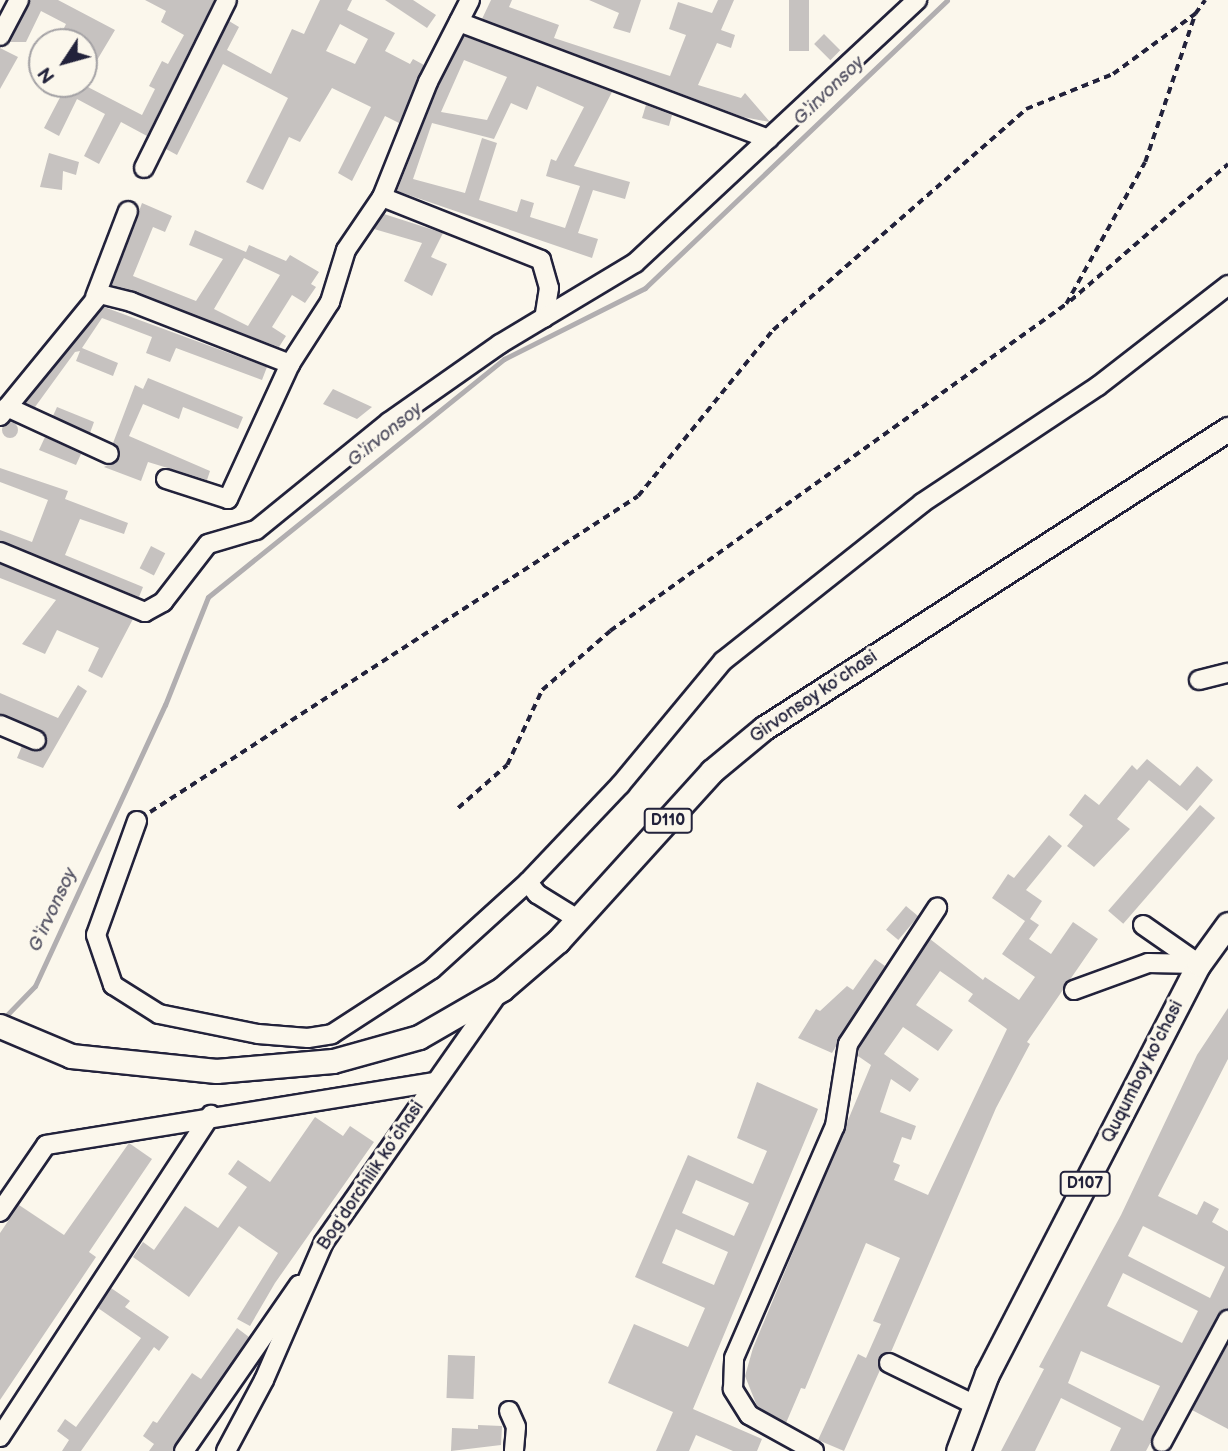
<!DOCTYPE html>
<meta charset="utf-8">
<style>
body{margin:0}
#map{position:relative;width:1228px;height:1451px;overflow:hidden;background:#fbf7ec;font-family:"Balsamiq Sans",sans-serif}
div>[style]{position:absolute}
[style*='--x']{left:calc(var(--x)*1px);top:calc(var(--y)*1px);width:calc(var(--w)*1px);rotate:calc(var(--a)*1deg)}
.stream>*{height:5px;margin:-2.5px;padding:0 2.5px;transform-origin:2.5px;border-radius:2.5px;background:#b1aeb0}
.building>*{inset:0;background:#c6c2c0;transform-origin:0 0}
.round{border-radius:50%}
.path>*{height:3.5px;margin-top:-1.75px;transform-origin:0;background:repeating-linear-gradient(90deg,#22223b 0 7px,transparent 0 12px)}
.roads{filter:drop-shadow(2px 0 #22223b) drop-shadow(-2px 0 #22223b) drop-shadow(0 2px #22223b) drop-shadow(0 -2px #22223b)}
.minor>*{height:18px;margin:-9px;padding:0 9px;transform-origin:9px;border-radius:9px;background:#fbf7ec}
.major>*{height:23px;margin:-11.5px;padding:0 11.5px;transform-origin:11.5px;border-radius:11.5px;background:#fbf7ec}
span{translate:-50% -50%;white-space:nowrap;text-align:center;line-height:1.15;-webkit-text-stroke:6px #fbf7ec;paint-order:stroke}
.shield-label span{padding:2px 5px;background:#fbf7ec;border:2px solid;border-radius:5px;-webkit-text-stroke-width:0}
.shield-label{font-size:16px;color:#22223b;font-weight:700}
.street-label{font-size:18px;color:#22223b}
.water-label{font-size:19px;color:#545364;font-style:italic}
.north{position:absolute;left:28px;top:28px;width:70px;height:70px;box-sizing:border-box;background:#fbf7ec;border:2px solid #a4a2a5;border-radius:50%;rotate:234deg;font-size:19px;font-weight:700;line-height:28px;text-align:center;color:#22223b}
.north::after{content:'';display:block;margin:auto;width:24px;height:32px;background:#22223b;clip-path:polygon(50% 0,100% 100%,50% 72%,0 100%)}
</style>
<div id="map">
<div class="stream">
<i style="--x:2;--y:1020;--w:47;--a:-45.9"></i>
<i style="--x:35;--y:986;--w:310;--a:-65.2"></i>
<i style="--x:165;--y:705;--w:116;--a:-68.3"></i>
<i style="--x:208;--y:597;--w:380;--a:-38.8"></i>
<i style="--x:504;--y:359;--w:158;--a:-26.7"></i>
<i style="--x:645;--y:288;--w:417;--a:-43.6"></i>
</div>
<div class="building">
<i style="clip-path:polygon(30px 0,58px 0,115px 30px,84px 82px,84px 42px,57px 42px,66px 24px,41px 11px,26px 42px,10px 42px)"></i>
<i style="clip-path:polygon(145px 0,214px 0,147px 136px,121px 122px,99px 164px,84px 156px,105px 114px,77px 99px,59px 136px,44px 128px,67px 84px,82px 84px,142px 115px,155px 89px,149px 86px,162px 61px,168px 64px,184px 35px,161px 22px,166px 11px)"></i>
<i style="clip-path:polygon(evenodd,320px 0,352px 0,347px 10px,395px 33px,385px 51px,410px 64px,413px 59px,424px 65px,399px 123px,385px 116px,352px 181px,338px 173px,371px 107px,332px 88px,300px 142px,289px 137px,263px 190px,246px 182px,288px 98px,223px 64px,177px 155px,166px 149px,229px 21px,239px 27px,227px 50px,271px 74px,292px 29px,304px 34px,320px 0,340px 24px,368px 39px,355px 64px,326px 51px,340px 24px)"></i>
<i style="clip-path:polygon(385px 0,413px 0,436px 15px,427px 28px)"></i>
<i style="clip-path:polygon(491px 0,512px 0,509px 7px,559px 25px,554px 38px,670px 76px,686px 35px,669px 29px,678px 2px,712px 13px,718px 0,734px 0,721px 30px,735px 35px,731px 48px,717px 43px,698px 85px,741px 98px,745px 93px,770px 122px,743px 117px,482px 19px)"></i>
<i style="clip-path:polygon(589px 0,641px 0,630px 33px,613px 28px,619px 13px)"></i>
<i style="left:789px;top:0;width:20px;height:51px"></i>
<i style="left:824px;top:34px;width:23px;height:14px;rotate:45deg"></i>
<i style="clip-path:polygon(evenodd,464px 36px,612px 92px,574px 166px,630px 182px,625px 199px,593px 190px,578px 233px,598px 239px,592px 258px,397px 191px,438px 87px,464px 36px,464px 60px,507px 77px,487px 120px,441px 112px,464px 60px,464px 36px,537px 86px,584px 107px,556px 161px,551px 159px,546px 176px,580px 186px,565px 228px,530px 217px,534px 203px,521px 199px,517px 212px,479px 200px,497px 143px,482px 138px,465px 193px,413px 179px,432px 123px,494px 139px,511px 103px,527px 110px,537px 86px)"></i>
<i style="clip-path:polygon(0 48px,18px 57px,0 89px)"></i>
<i style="clip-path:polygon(646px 105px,672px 115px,669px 126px,642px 118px)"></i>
<i style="clip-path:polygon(49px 153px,79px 162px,76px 175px,63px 171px,62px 190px,40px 187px)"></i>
<i style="clip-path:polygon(evenodd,142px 203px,172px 216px,165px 232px,153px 227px,133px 276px,196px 301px,223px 259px,189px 245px,195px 230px,246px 252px,249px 245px,286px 261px,290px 255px,319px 272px,311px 284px,316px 287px,305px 303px,292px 295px,272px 327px,286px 336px,279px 347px,112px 285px,142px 203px,244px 258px,280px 275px,248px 326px,214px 309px,244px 258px)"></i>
<i style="clip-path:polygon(384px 214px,443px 233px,431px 257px,447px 264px,432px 296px,404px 281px,422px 243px,374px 229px)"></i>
<i style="clip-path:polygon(104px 307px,267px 367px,262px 380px,176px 348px,170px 362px,146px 353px,152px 337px,102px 318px,82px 348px,118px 363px,113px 376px,76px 361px,80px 351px,75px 352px,35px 407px,25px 403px)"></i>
<i style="clip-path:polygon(148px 378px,243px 417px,238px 429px,183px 407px,179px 419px,143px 404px,129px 436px,210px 471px,207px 480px,148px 462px,141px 481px,104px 467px,119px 459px,119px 448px,113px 443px,135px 385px,143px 389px)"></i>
<i style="clip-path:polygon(333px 389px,372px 407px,357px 419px,323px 404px)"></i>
<i style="clip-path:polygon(57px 407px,94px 422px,90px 433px,53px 416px)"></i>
<i class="round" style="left:2px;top:422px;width:16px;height:16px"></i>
<i style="clip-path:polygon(45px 437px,81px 454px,76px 465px,39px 450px)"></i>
<i style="clip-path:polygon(0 468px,68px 491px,65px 499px,128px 523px,124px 534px,80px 519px,65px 555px,143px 587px,139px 597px,0 541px,0 530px,32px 542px,48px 500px,0 482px)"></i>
<i style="left:151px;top:546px;width:16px;height:25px;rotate:27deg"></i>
<i style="clip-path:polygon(0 564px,133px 619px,102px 678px,88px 671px,99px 648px,57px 630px,45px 654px,22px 644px,56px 600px,0 578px)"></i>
<i style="clip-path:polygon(78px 685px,87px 691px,43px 768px,17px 758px,22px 746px,42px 749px,47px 738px,40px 730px,0 714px,0 693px,58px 718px)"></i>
<i style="clip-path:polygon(1147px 759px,1180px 786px,1197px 766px,1213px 780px,1187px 811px,1149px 780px,1117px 819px,1130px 829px,1094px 867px,1067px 846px,1083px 826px,1069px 815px,1085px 794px,1099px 805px,1132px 765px,1137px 770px)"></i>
<i style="left:1200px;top:805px;width:20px;height:140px;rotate:41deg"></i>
<i style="clip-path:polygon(evenodd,1049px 835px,1062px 846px,1026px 890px,1042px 901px,1030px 919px,1039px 925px,1029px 939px,1051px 954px,1073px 922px,1098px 939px,1027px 1042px,1030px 1044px,996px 1108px,891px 1352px,879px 1359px,880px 1370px,844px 1451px,818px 1440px,858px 1354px,866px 1358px,881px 1324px,873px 1321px,900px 1258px,866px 1243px,805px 1389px,801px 1388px,786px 1423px,757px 1406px,745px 1376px,753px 1348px,871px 1065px,858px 1056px,859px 1048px,930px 939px,983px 980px,985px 977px,1019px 1000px,1035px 977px,1002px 954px,1025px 921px,992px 898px,1008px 874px,1014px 878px,1049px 835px,940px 971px,973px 994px,968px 1001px,1007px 1029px,928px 1195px,894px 1180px,900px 1165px,893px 1162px,902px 1137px,911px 1140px,916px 1126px,880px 1112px,891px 1079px,910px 1092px,919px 1079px,884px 1054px,903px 1027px,938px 1051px,953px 1030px,916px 1005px,940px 971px)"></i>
<i style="left:906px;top:906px;width:16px;height:31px;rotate:40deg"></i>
<i style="clip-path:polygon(875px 959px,885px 966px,832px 1053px,798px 1038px,816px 1009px,820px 1011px,847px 986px,853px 990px)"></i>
<i style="clip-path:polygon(evenodd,1228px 1008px,1228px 1059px,1158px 1196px,1197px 1215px,1204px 1201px,1219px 1209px,1212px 1222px,1228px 1231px,1228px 1309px,1218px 1315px,1146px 1451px,1110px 1451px,1121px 1428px,1061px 1398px,1035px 1451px,1001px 1451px,1044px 1369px,1039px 1367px,1121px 1215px,1197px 1055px,1228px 1008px,1143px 1226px,1225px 1267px,1210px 1298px,1128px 1256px,1143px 1226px,1228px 1008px,1123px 1273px,1198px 1311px,1182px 1343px,1107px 1306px,1123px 1273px,1228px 1008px,1081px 1351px,1160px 1386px,1143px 1421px,1068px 1383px,1081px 1351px)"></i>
<i style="clip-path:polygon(evenodd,757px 1082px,818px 1109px,693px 1409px,762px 1439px,757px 1451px,733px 1451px,696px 1435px,689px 1451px,656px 1451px,673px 1412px,608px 1383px,634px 1324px,688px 1347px,705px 1308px,635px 1277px,688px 1155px,753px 1184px,767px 1151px,737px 1138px,757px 1082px,696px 1180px,749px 1203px,734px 1236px,682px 1213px,696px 1180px,757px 1082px,676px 1229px,728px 1252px,714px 1285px,662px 1263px,676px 1229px)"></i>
<i style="clip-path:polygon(315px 1117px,343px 1136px,350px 1126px,374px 1142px,275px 1283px,250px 1326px,237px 1319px,278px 1253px,239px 1226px,189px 1297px,133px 1257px,143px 1242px,154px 1250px,185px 1206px,218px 1228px,247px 1187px,228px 1174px,238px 1160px,270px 1182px)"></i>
<i style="clip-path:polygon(129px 1143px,152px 1159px,89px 1252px,96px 1257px,0 1400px,0 1233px,19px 1205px,64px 1235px)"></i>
<i style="clip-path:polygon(111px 1288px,130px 1301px,125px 1307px,169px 1337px,159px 1351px,154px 1347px,81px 1451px,62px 1451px,69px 1440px,57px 1431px,65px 1419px,76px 1427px,141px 1338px,98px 1308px)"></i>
<i style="clip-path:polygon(237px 1328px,249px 1337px,173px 1451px,149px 1451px,154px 1444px,143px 1436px,153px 1421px,157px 1423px,192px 1373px,201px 1379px)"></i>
<i style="clip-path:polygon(1228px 1344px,1228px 1429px,1192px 1410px)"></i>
<i style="left:448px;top:1355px;width:27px;height:43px;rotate:2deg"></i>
<i style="clip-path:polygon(478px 1425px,502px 1426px,501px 1445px,451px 1451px,452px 1428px,478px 1429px)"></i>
</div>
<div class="path">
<i style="--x:1070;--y:301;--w:209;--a:-40.9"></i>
<i style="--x:458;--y:808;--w:65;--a:-41.3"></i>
<i style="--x:507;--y:765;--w:83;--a:-65"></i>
<i style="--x:542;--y:690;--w:90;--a:-40.9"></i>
<i style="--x:610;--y:631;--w:561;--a:-35.64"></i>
<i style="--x:1066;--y:304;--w:162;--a:-60.9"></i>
<i style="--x:1145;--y:162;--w:156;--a:-71.3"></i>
<i style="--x:150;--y:812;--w:581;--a:-32.92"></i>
<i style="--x:638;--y:496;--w:214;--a:-50.9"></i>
<i style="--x:773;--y:330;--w:336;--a:-41.1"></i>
<i style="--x:1026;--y:109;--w:94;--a:-21.9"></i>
<i style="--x:1113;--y:74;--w:102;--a:-36.2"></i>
<i style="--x:1195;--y:14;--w:17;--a:-54"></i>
</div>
<div class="roads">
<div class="minor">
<i style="--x:459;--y:22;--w:331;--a:20.7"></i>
<i style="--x:0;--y:36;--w:41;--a:-62.2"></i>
<i style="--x:144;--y:168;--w:187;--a:-63.7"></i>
<i style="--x:382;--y:197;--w:171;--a:21.6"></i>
<i style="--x:541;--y:260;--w:29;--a:74"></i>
<i style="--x:549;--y:288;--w:30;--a:99"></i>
<i style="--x:95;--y:297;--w:92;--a:-69"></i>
<i style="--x:7;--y:407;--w:112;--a:24.7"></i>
<i style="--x:0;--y:416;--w:158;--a:-50.7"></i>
<i style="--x:100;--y:294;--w:32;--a:14"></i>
<i style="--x:131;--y:302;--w:171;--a:21.3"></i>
<i style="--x:166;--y:479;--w:65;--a:17.9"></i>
<i style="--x:228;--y:499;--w:149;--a:-65.3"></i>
<i style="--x:290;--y:364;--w:74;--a:-57.2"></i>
<i style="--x:330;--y:302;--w:54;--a:-72.9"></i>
<i style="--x:346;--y:250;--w:64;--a:-55.8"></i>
<i style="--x:382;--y:197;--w:124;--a:-68.2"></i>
<i style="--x:428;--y:82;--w:92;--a:-62.9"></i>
<i style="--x:0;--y:552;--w:157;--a:22.5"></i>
<i style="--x:145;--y:612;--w:21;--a:-29"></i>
<i style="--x:163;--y:602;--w:73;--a:-52.2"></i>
<i style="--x:208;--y:544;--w:50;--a:-16.3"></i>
<i style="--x:256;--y:530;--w:171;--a:-39.1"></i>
<i style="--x:389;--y:422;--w:136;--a:-35.1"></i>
<i style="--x:500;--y:344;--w:157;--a:-31"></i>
<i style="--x:635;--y:263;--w:386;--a:-43"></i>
<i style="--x:1199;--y:680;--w:30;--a:-14"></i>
<i style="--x:0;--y:725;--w:39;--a:23"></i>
<i style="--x:137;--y:821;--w:121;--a:109.8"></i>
<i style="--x:96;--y:935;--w:53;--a:71.2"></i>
<i style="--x:113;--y:985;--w:54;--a:32.2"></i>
<i style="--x:159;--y:1014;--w:101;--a:11.4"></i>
<i style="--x:258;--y:1034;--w:50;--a:4.6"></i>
<i style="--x:308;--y:1038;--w:24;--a:-9"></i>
<i style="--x:332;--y:1034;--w:119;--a:-33"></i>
<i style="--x:432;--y:969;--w:130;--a:-42.2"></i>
<i style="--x:579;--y:920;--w:49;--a:-148.2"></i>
<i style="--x:537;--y:894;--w:15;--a:-127"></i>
<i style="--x:528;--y:882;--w:134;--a:-46.5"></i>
<i style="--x:620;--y:785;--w:161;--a:-50.3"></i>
<i style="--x:723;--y:661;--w:254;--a:-38.4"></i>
<i style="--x:922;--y:503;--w:211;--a:-33.6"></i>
<i style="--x:1098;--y:386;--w:165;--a:-37.8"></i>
<i style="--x:1143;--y:925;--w:68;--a:34.9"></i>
<i style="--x:1074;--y:990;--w:79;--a:-20"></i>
<i style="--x:1148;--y:963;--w:51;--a:1.1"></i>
<i style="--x:0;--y:1212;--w:81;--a:-55.5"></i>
<i style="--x:46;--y:1145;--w:394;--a:-9.2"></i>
<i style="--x:889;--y:1363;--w:98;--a:26"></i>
<i style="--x:509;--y:1411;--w:17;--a:66"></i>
<i style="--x:516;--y:1427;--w:24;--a:95"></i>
<i style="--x:0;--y:1437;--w:385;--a:-56.8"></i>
<i style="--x:1162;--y:1442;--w:139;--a:-61.6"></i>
<i style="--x:184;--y:1451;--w:202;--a:-55.3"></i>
<i style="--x:226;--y:1451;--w:81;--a:-61.8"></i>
<i style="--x:264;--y:1380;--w:150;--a:-66.5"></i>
<i style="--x:324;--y:1242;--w:297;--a:-55"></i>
<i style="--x:814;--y:1451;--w:74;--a:-151"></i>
<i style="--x:749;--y:1415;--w:31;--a:-122"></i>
<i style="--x:733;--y:1389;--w:31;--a:-88"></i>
<i style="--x:734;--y:1358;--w:253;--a:-66.5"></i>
<i style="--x:835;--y:1126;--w:83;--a:-81"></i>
<i style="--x:848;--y:1044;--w:163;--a:-56.8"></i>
</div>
<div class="major">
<i style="--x:0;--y:1026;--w:77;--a:22.9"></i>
<i style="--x:71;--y:1056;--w:146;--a:5.9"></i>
<i style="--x:216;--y:1071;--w:117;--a:-4.9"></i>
<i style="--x:333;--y:1061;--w:89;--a:-15.6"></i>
<i style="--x:419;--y:1037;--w:96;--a:-30"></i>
<i style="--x:502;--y:989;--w:74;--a:-40.6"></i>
<i style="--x:558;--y:941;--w:229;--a:-47.8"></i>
<i style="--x:712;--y:771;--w:67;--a:-39.6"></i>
<i style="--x:764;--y:728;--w:552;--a:-32.8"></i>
<i style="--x:958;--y:1451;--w:82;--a:-69.4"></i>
<i style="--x:987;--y:1374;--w:462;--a:-62.7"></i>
<i style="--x:1199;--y:964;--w:49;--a:-54.1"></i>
</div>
</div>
<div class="shield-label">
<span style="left:668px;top:821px">D110</span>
<span style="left:1085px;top:1184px">D107</span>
</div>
<div class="street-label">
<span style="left:814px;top:697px;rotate:-34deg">Girvonsoy koʻchasi</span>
<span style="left:1143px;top:1072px;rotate:-63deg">Ququmboy ko'chasi</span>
<span style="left:371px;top:1176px;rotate:-56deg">Bogʻdorchilik koʻchasi</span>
</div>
<div class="water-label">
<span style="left:829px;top:91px;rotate:-44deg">G‘irvonsoy</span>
<span style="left:385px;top:435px;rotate:-39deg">G‘irvonsoy</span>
<span style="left:53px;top:910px;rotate:-65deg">G‘irvonsoy</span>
</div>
<div class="north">N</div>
</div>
